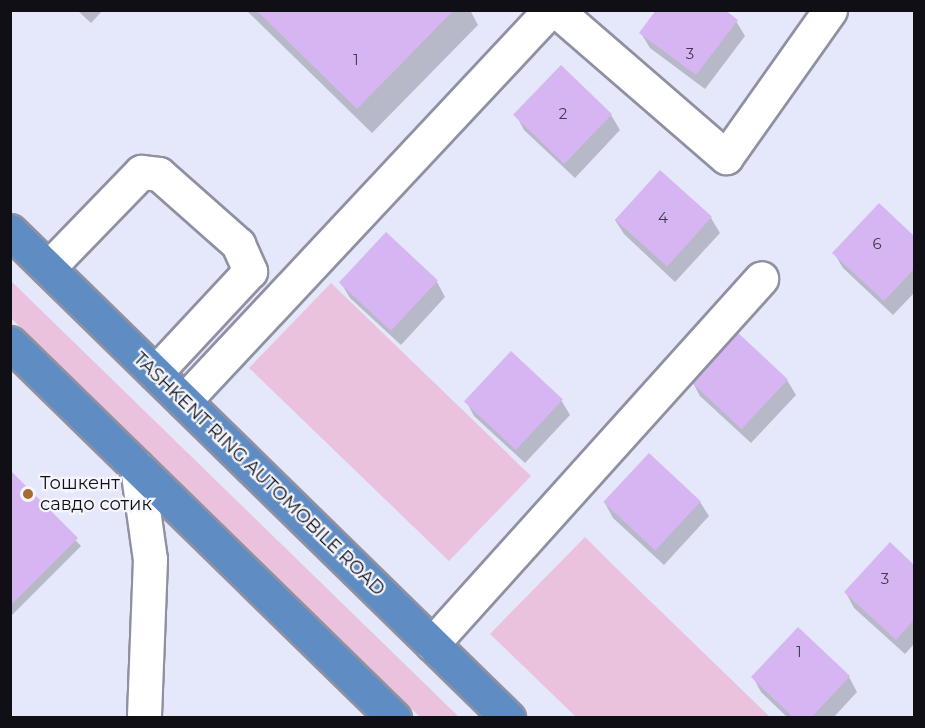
<!DOCTYPE html>
<meta charset="utf-8">
<style>
body{margin:0}
#map{position:relative;width:925px;height:728px;overflow:hidden;background:#e5e7fb;font-family:Montserrat,sans-serif}
div>[style]{position:absolute}
[style*='--x']{left:calc(var(--x)*1px);top:calc(var(--y)*1px);width:calc(var(--w)*1px);rotate:calc(var(--a)*1deg)}
.green>*{inset:0;background:#eac2dd;transform-origin:0 0}
.shadow>*{inset:0;background:#0003}
.building>*{inset:0;background:#d6b5f2;transform-origin:0 0}
.roads{filter:drop-shadow(2px 0 #8f91a2) drop-shadow(-2px 0 #8f91a2) drop-shadow(0 2px #8f91a2) drop-shadow(0 -2px #8f91a2)}
.minor>*{height:33px;margin:-16.5px;padding:0 16.5px;transform-origin:16.5px;border-radius:16.5px;background:#fff}
.highway>*{height:33px;margin:-16.5px;padding:0 16.5px;transform-origin:16.5px;border-radius:16.5px;background:#5f8dc3}
.dots>*{width:16px;height:16px;translate:-50% -50%;box-sizing:border-box;border:3px solid #f4f5fd;border-radius:50%}
span{translate:-50% -50%;white-space:nowrap;text-align:center;line-height:1.15;-webkit-text-stroke:4.5px #f4f5fd;paint-order:stroke}
.number-label{font-size:15px;color:#41384c}
.number-label span{-webkit-text-stroke-width:0}
.street-label{font-size:18px;color:#0f0f15}
.poi-label{font-size:18px;color:#0f0f15}
.left{translate:0 -50%;text-align:left}
.frame{position:absolute;inset:0;border:12px solid #0f0f15;pointer-events:none}
</style>
<div id="map">
<div class="green">
<i style="clip-path:polygon(10px 281px,11px 281px,459px 717px,420px 717px,11px 318px)"></i>
<i style="left:331px;top:283px;width:278px;height:118px;rotate:44deg"></i>
<i style="clip-path:polygon(585px 537px,614px 566px,770px 717px,576px 717px,490px 634px)"></i>
</div>
<div class="shadow">
<i style="clip-path:polygon(77px 10px,103px 10px,91px 23px)"></i>
<i style="clip-path:polygon(246px 10px,470px 10px,478px 25px,372px 133px)"></i>
<i style="clip-path:polygon(736px 21px,745px 36px,705px 89px,650px 48px,641px 33px)"></i>
<i style="clip-path:polygon(516px 115px,611px 115px,620px 130px,575px 178px,524px 130px)"></i>
<i style="clip-path:polygon(660px 172px,711px 218px,720px 233px,675px 282px,624px 234px,615px 220px)"></i>
<i style="clip-path:polygon(879px 205px,914px 238px,914px 293px,893px 315px,843px 268px,834px 253px)"></i>
<i style="clip-path:polygon(437px 282px,445px 297px,401px 345px,350px 298px,341px 283px)"></i>
<i style="clip-path:polygon(736px 333px,787px 380px,796px 395px,751px 443px,700px 396px,692px 381px)"></i>
<i style="clip-path:polygon(561px 400px,570px 415px,525px 463px,474px 416px,466px 401px)"></i>
<i style="clip-path:polygon(10px 472px,81px 546px,10px 617px)"></i>
<i style="clip-path:polygon(700px 502px,709px 516px,664px 565px,613px 518px,605px 503px)"></i>
<i style="clip-path:polygon(890px 544px,914px 567px,914px 644px,905px 654px,854px 608px,846px 593px)"></i>
<i style="clip-path:polygon(753px 677px,849px 677px,857px 692px,833px 718px,788px 718px,761px 692px)"></i>
</div>
<div class="building">
<i style="clip-path:polygon(256px 10px,454px 10px,357px 109px)"></i>
<i style="clip-path:polygon(656px 10px,725px 10px,738px 20px,696px 75px,639px 33px)"></i>
<i style="left:561px;top:65px;width:71px;height:69px;rotate:44deg"></i>
<i style="left:660px;top:170px;width:70px;height:67px;rotate:42deg"></i>
<i style="clip-path:polygon(879px 203px,914px 236px,914px 269px,884px 301px,832px 253px)"></i>
<i style="left:386px;top:232px;width:71px;height:69px;rotate:43deg"></i>
<i style="left:736px;top:331px;width:71px;height:68px;rotate:43deg"></i>
<i style="left:511px;top:351px;width:71px;height:69px;rotate:43deg"></i>
<i style="left:649px;top:453px;width:71px;height:67px;rotate:43deg"></i>
<i style="clip-path:polygon(10px 470px,78px 538px,10px 606px)"></i>
<i style="clip-path:polygon(890px 542px,914px 565px,914px 620px,896px 640px,844px 592px)"></i>
<i style="clip-path:polygon(798px 627px,850px 676px,811px 718px,794px 718px,751px 677px)"></i>
</div>
<div class="roads">
<div class="minor">
<i style="--x:556;--y:10;--w:225;--a:40.9"></i>
<i style="--x:726;--y:157;--w:180;--a:-54.7"></i>
<i style="--x:48;--y:268;--w:134;--a:-45.9"></i>
<i style="--x:141;--y:172;--w:18;--a:6"></i>
<i style="--x:159;--y:174;--w:106;--a:41.5"></i>
<i style="--x:238;--y:244;--w:30;--a:66"></i>
<i style="--x:250;--y:271;--w:139;--a:133"></i>
<i style="--x:184;--y:401;--w:536;--a:-46.89"></i>
<i style="--x:137;--y:467;--w:93;--a:82"></i>
<i style="--x:150;--y:559;--w:159;--a:92.2"></i>
<i style="--x:432;--y:644;--w:492;--a:-48"></i>
</div>
<div class="highway">
<i style="--x:10;--y:231;--w:697;--a:44.36"></i>
<i style="--x:10;--y:343;--w:537;--a:44.32"></i>
</div>
</div>
<div class="dots">
<i style="left:28px;top:494px;background:#a86b2f"></i>
</div>
<div class="number-label">
<span style="left:690px;top:54px">3</span>
<span style="left:356px;top:60px">1</span>
<span style="left:563px;top:114px">2</span>
<span style="left:663px;top:218px">4</span>
<span style="left:877px;top:244px">6</span>
<span style="left:885px;top:579px">3</span>
<span style="left:799px;top:652px">1</span>
</div>
<div class="street-label">
<span style="left:259px;top:474px;rotate:44deg">TASHKENT RING AUTOMOBILE ROAD</span>
</div>
<div class="poi-label">
<span class="left" style="left:40px;top:494px">Тошкент<br>савдо сотик</span>
</div>
<div class="frame"></div>
</div>
